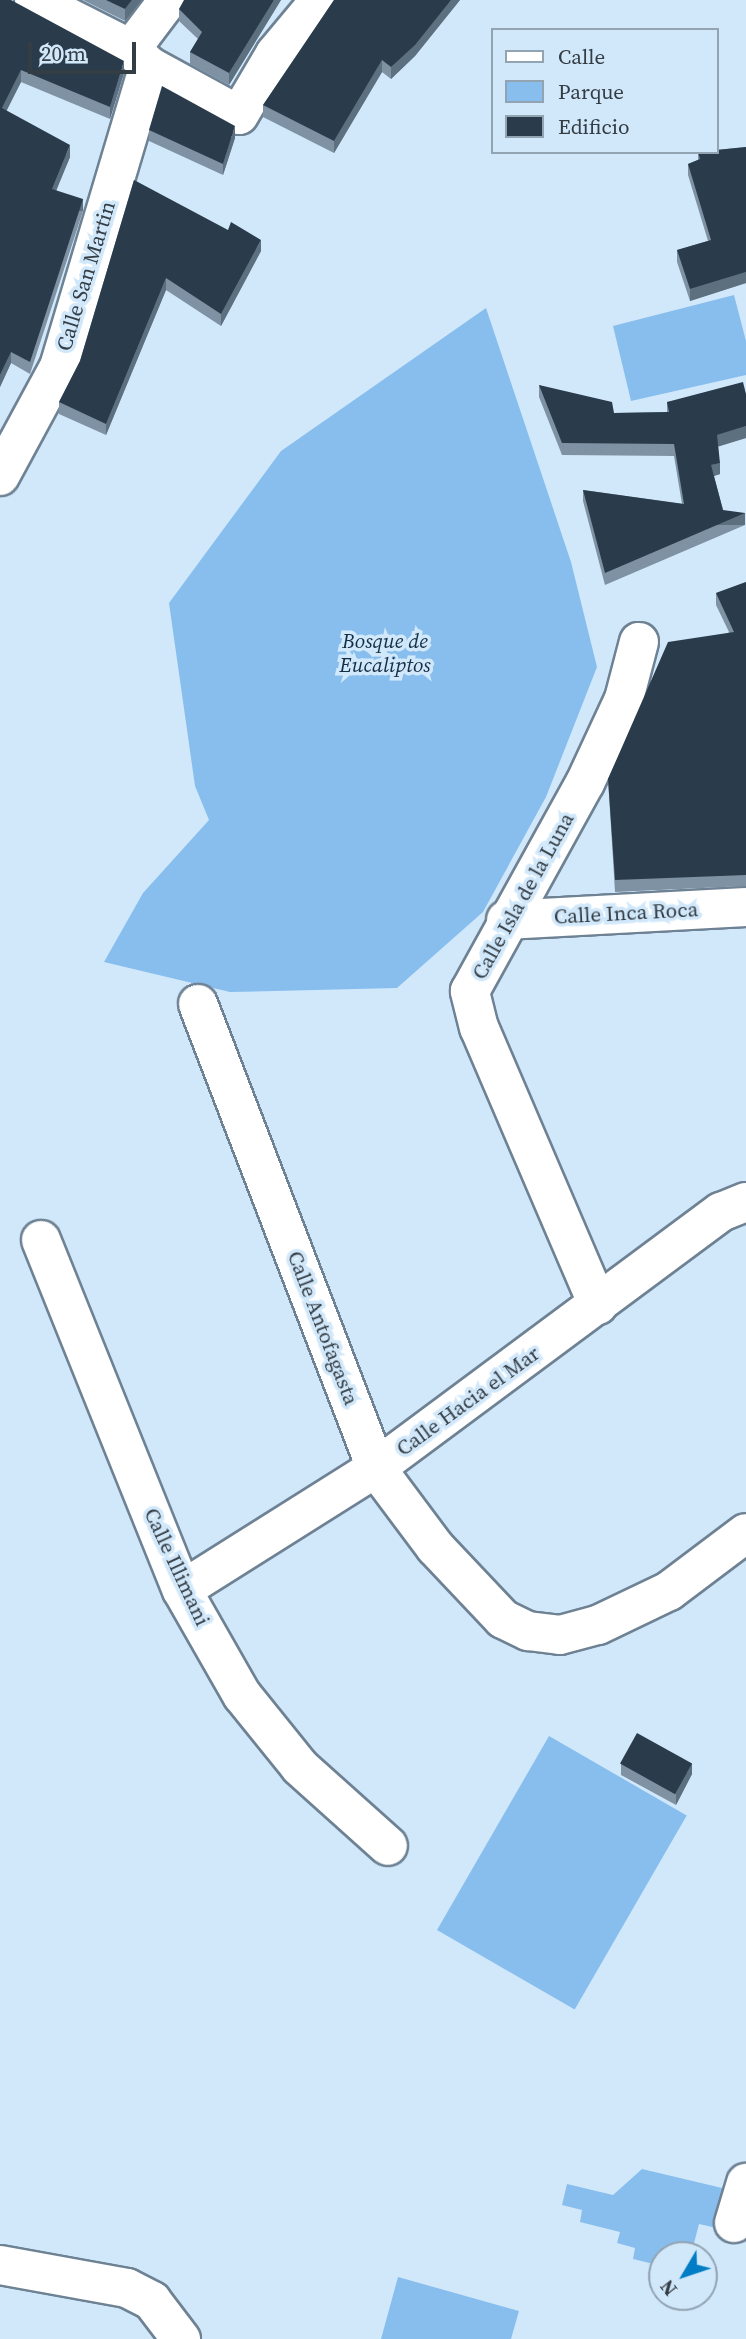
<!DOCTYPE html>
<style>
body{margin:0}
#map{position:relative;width:746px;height:2339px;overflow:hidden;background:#d1e8fb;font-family:"Source Serif 4",serif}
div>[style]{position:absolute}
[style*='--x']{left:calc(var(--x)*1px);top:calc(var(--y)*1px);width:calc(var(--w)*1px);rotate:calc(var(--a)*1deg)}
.green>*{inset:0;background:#88beed;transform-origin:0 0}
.roads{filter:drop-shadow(2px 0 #6e8294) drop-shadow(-2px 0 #6e8294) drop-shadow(0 2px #6e8294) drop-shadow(0 -2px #6e8294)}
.minor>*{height:38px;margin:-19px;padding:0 19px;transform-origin:19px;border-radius:19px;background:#fff}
.wall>*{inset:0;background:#7e92a4}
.shaded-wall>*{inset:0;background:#5c7080;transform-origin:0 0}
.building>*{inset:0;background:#2a3c4c;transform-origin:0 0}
span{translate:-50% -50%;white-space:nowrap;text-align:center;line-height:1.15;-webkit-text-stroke:7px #d1e8fb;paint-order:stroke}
.street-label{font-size:21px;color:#343d44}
.park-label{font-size:21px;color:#132f45;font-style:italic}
.legend{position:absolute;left:491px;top:28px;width:228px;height:126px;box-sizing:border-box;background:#d1e8fb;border:2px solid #92a4b2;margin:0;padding:9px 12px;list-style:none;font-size:21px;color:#343d44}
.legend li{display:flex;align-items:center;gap:14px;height:35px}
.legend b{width:35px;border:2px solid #92a4b2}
.north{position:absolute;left:648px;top:2241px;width:70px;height:70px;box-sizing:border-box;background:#d1e8fb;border:2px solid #92a4b2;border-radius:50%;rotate:231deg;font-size:19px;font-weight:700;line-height:28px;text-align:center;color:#343d44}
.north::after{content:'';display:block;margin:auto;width:24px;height:32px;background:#017dc6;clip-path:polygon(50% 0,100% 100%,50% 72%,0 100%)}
.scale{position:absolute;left:28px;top:42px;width:108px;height:32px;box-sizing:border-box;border:4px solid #343d44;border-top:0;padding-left:9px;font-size:21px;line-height:24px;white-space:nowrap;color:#343d44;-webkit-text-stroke:5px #d1e8fb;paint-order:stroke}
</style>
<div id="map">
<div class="green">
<i style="clip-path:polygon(734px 295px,746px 341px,746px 375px,631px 401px,613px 326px)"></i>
<i style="clip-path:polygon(486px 308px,571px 562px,597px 667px,546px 797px,483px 912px,397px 988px,230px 992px,104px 962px,143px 893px,209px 820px,195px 786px,169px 603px,281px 451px)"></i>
<i style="left:549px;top:1736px;width:159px;height:224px;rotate:30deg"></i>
<i style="clip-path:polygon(642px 2169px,739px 2192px,730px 2231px,699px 2224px,691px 2255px,662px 2255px,662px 2266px,633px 2259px,635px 2248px,617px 2243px,620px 2232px,580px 2222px,582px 2210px,562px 2205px,567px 2184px,613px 2195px)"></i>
<i style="clip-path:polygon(398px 2277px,519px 2311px,511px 2339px,381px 2339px)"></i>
</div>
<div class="roads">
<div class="minor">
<i style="--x:34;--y:0;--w:109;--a:26.8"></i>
<i style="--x:131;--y:49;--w:25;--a:43"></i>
<i style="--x:149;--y:66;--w:102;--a:28.6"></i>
<i style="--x:239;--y:115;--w:71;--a:-59.5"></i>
<i style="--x:275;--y:54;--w:70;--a:-50.2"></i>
<i style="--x:131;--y:49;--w:61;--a:-52.9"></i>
<i style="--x:0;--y:476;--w:124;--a:-61.6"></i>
<i style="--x:59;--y:367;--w:314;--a:-73.4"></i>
<i style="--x:506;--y:920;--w:240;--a:-3.1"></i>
<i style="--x:198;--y:1004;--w:497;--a:69"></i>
<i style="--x:376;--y:1468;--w:99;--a:53.2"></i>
<i style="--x:435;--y:1547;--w:99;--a:46.6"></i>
<i style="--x:503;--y:1619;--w:28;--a:26"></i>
<i style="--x:528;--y:1631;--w:32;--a:7"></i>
<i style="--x:560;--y:1635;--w:39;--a:-15"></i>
<i style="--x:598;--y:1625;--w:79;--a:-25.6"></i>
<i style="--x:669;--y:1591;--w:96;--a:-37"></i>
<i style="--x:41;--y:1240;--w:377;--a:68.1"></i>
<i style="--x:182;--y:1590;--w:121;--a:60.3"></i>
<i style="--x:242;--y:1695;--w:92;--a:51.1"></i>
<i style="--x:300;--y:1767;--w:118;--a:41.9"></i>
<i style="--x:598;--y:1305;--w:301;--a:-113.2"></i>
<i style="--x:479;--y:1028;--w:38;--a:-104"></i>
<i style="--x:470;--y:991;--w:238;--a:-61.1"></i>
<i style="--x:585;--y:783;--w:93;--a:-65.1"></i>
<i style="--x:624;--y:699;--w:59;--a:-75.3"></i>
<i style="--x:182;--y:1590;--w:229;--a:-32.2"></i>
<i style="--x:376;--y:1468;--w:430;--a:-36.6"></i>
<i style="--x:721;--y:1212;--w:27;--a:-22"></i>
<i style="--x:734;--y:2223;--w:42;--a:-73.3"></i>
<i style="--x:0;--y:2265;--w:129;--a:10.3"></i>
<i style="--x:127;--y:2288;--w:28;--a:27"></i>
<i style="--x:152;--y:2301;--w:48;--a:52.7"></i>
</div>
</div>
<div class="wall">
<i style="clip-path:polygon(0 0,124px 73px,110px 119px,21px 82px,6px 111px,70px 157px,56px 190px,83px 211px,30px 374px,11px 363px,0 387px)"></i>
<i style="clip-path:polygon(83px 0,142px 0,125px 21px)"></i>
<i style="clip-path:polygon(281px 0,229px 85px,190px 64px,190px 52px,198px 39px,179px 21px,179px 9px)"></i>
<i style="clip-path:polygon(334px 0,460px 0,415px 56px,391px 79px,382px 72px,334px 153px,263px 117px,263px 105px)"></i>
<i style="clip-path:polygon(149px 130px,235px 138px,223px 175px,149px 141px)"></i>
<i style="clip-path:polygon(746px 147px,746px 283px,690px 301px,677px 262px,677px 250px,708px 241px,688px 175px,688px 164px,698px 160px,698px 152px)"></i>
<i style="clip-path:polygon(134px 180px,261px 251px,221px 326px,166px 290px,106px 435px,59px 414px,59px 402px,80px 361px)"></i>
<i style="clip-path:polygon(539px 385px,614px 413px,667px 412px,667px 402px,746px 394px,746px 438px,718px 446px,720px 474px,714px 476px,723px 510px,745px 525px,605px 585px,583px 501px,583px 490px,682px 504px,674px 456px,562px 455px,539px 397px)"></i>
<i style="clip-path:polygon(746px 582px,746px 886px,615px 892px,608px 779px,729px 632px,716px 605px,716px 593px)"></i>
<i style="clip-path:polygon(621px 1764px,692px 1774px,676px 1805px,621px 1775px)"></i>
</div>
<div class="shaded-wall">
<i style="clip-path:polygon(132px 0,142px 0,125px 21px,125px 9px)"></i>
<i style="clip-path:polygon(274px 0,281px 0,229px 85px,229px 73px)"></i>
<i style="clip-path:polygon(451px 0,460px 0,415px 56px,391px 79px,391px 67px)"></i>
<i style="clip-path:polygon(382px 60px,382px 72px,334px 153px,334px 141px)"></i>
<i style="clip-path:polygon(124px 61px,124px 73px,110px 119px,110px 107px)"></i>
<i style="clip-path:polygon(21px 70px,21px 82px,2px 120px,2px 108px)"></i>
<i style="clip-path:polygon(235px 126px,235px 138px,223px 175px,223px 164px)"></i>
<i style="clip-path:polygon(70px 145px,70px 157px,52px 201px,52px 189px)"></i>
<i style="left:83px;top:199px;width:12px;height:171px;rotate:90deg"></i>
<i style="clip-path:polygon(261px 240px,261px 251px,221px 326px,221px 314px)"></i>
<i style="clip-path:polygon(746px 272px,746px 283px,690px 301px,690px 289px)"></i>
<i style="clip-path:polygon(166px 278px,166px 290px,106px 435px,106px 424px)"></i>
<i style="clip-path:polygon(11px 352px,11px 363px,0 387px,0 375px)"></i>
<i style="clip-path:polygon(746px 426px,746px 438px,717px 447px,717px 435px)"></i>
<i style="clip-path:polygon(720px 463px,720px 474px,711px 477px,711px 465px)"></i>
<i style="left:745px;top:513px;width:12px;height:152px;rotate:90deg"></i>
<i style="clip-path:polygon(692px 1763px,692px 1774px,676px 1805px,676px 1793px)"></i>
</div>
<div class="building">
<i style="clip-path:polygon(0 0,11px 0,124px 61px,110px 107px,21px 70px,2px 108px,70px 145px,52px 189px,83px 199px,30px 362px,11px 352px,0 375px)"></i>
<i style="clip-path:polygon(106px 0,132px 0,125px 9px)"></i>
<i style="clip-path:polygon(184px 0,274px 0,229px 73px,190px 52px,202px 32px,179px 9px)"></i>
<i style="clip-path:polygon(334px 0,451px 0,415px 45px,391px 67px,382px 60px,334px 141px,263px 105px)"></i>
<i style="clip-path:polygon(162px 86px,235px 126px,223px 164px,149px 130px)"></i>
<i style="clip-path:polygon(746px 147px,746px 272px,690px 289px,677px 250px,711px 240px,688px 164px,700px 159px,698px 152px,716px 152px,716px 150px)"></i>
<i style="clip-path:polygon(134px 180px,228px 230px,231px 222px,261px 240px,221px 314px,166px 278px,106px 424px,59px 402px,80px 361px)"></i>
<i style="clip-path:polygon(743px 382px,746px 394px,746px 426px,717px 435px,720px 463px,711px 465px,723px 510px,745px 513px,605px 573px,583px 490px,684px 504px,674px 444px,562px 443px,539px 385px,612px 402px,614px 413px,669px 412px,667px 402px)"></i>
<i style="clip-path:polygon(746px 582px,746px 875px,615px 880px,608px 779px,668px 642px,734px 632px,716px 593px)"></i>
<i style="left:637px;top:1733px;width:63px;height:35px;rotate:29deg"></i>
</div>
<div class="street-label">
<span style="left:86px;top:276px;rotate:-73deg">Calle San Martin</span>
<span style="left:523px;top:896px;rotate:-61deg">Calle Isla de la Luna</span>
<span style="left:626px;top:913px;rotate:-3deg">Calle Inca Roca</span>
<span style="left:323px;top:1328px;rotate:69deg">Calle Antofagasta</span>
<span style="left:468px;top:1401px;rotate:-36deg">Calle Hacia el Mar</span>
<span style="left:177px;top:1567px;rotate:65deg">Calle Illimani</span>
</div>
<div class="park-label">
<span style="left:385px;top:653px">Bosque de<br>Eucaliptos</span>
</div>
<ul class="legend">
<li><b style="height:9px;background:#fff"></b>Calle</li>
<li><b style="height:19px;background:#88beed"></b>Parque</li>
<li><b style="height:19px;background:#2a3c4c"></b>Edificio</li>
</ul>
<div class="north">N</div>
<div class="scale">20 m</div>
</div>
